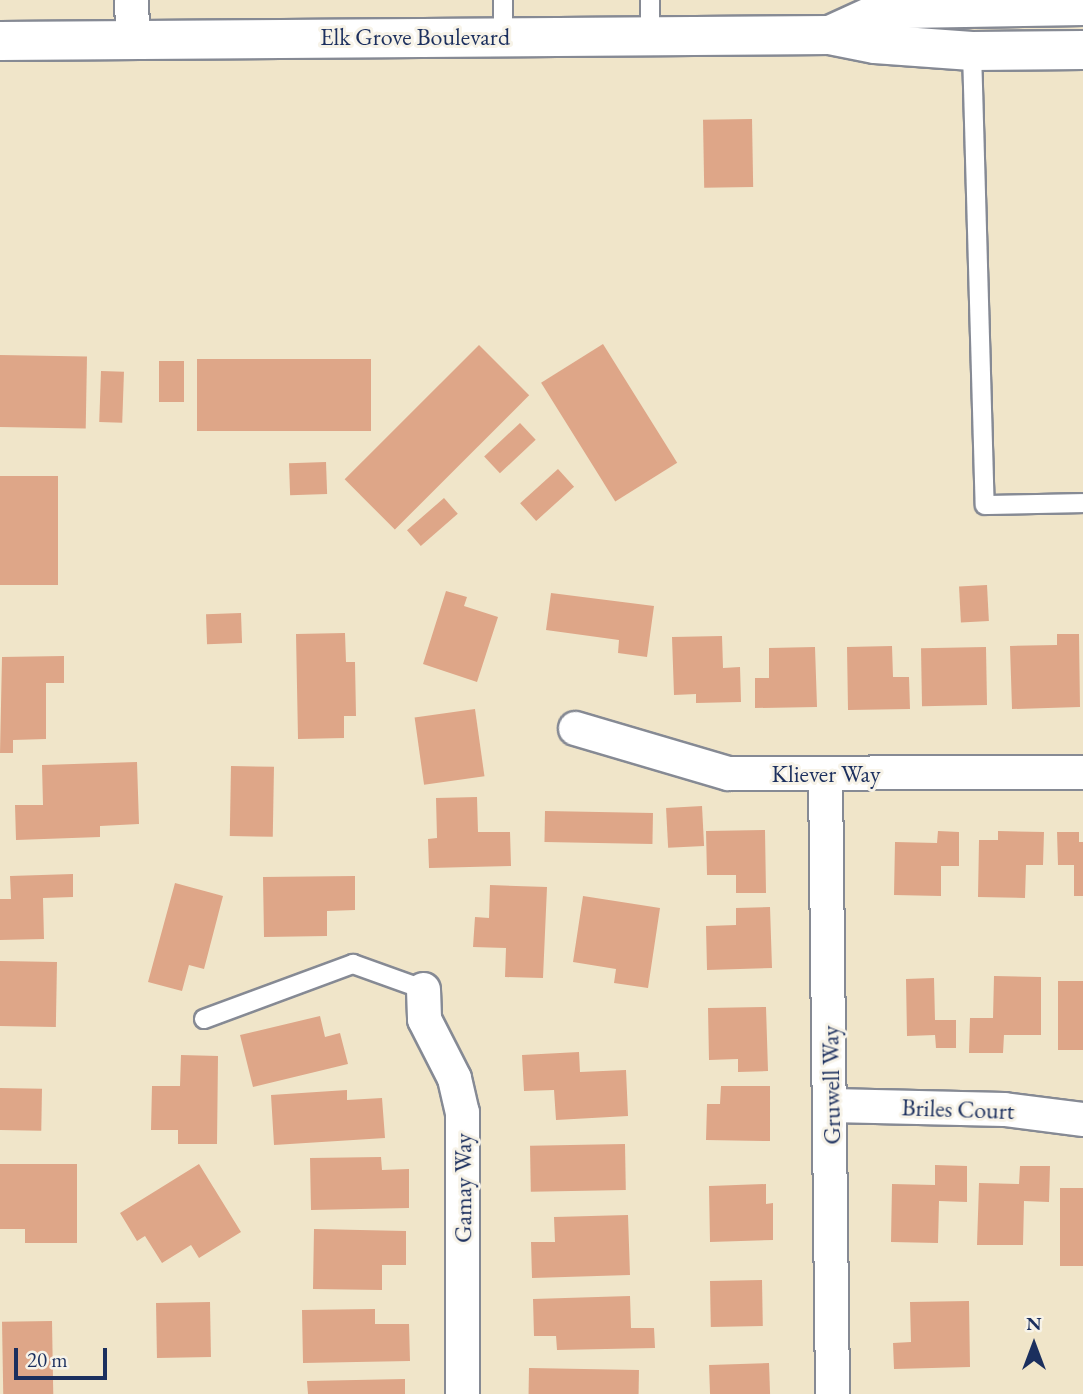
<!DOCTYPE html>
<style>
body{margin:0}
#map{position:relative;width:1083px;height:1394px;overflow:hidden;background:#f0e5c9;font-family:"EB Garamond",serif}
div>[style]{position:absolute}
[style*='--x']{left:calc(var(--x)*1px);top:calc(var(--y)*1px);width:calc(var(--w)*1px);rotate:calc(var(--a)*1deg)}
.building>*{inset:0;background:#dea688;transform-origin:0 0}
.roads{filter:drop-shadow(2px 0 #868a94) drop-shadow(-2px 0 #868a94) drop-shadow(0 2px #868a94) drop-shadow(0 -2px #868a94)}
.lane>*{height:18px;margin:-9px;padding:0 9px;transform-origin:9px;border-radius:9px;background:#fff}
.street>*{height:33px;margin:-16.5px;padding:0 16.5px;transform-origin:16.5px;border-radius:16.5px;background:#fff}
.secondary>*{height:38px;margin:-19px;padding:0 19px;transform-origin:19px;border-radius:19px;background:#fff}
span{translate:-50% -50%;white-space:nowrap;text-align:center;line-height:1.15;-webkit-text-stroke:6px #f7f3e8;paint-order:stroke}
.street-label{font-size:24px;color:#1b2f5e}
.north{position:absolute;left:999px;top:1310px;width:70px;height:70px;-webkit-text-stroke:5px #f7f3e8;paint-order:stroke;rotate:0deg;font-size:19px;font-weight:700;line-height:28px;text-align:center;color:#1b2f5e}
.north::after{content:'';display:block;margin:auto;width:24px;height:32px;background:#1b2f5e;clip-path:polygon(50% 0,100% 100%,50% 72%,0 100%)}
.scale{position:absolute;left:14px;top:1348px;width:93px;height:32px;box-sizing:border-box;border:4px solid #1b2f5e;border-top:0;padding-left:9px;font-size:21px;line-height:24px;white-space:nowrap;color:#1b2f5e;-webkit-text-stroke:5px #f7f3e8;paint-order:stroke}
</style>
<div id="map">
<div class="building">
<i style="left:752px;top:119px;width:68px;height:49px;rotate:89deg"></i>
<i style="left:603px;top:344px;width:140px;height:73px;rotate:58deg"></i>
<i style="left:479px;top:345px;width:71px;height:190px;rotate:45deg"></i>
<i style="left:0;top:355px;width:87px;height:72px;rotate:1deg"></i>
<i style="left:371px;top:359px;width:72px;height:174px;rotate:90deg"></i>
<i style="left:159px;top:361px;width:25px;height:41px"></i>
<i style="left:101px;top:371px;width:23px;height:51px;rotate:2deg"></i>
<i style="left:520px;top:423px;width:23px;height:49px;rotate:47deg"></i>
<i style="left:326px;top:462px;width:32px;height:37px;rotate:88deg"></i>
<i style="left:558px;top:469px;width:24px;height:51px;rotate:48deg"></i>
<i style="left:0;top:476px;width:58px;height:109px"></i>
<i style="left:444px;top:498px;width:21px;height:49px;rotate:49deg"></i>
<i style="left:987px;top:585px;width:36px;height:28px;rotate:87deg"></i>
<i style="clip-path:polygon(446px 591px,467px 597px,464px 606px,498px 617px,477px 682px,423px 664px)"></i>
<i style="clip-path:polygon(551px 593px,654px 606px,647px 657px,618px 653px,619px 640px,546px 630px)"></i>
<i style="left:241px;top:613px;width:30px;height:35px;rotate:88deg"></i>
<i style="clip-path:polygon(345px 633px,346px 662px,355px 662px,356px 716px,344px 716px,344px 738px,298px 739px,296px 634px)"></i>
<i style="clip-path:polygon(1057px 634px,1079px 634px,1080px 707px,1012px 709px,1010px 646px,1057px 645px)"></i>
<i style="clip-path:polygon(722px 636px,723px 668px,740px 667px,741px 702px,696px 703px,696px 694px,674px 695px,672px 637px)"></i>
<i style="clip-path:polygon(892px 646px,893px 677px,909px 677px,910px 709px,848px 710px,847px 647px)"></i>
<i style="clip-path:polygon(815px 647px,817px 707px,755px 708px,755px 678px,769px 678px,769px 648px)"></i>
<i style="left:986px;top:647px;width:58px;height:65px;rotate:89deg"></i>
<i style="clip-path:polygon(64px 656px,64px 683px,46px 683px,46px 739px,13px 740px,13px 753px,0 753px,2px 657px)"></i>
<i style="left:475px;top:709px;width:68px;height:61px;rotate:82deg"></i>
<i style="clip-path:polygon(137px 762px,139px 824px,100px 826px,100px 837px,16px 840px,15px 805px,43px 805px,42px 765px)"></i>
<i style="left:231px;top:766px;width:43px;height:70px;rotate:1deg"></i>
<i style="clip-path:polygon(477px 797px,478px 832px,510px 832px,511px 866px,429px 868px,428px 839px,437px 838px,436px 798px)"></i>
<i style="left:702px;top:806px;width:40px;height:36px;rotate:87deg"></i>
<i style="left:545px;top:811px;width:108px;height:31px;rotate:1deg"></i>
<i style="clip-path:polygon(765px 830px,766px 893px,736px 893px,736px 875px,707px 875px,706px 831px)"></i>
<i style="clip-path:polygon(938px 831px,959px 832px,959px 866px,941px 866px,941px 896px,894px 895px,895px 842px,937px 843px)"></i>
<i style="clip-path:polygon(998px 831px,1044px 832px,1043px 865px,1026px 865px,1025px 898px,978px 897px,979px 840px,998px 840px)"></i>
<i style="clip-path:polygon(1057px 832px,1079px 832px,1079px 842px,1083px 842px,1083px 896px,1074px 896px,1074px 865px,1058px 865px)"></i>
<i style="clip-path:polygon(73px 874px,73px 897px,43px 898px,44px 939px,0 940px,0 899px,11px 899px,10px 876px)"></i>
<i style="clip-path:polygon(355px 876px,355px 910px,327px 911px,327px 936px,264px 937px,263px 877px)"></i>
<i style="clip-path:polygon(175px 883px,223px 896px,204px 969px,189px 965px,182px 991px,148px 982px)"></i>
<i style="clip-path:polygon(490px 885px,547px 887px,543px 978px,505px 977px,506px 948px,473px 947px,475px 917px,489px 918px)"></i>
<i style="clip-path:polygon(583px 896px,660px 908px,648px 988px,614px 983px,616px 969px,573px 962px)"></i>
<i style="clip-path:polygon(770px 907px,772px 968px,707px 970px,706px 926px,736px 925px,736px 908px)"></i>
<i style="left:0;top:961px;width:57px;height:65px;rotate:1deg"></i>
<i style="clip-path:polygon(994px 976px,1041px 977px,1041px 1035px,1004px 1035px,1003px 1053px,969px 1053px,970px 1018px,993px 1018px)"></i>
<i style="clip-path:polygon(934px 978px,935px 1020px,956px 1020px,956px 1048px,936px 1048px,935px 1035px,907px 1036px,906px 979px)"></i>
<i style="left:1083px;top:981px;width:69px;height:25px;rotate:90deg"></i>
<i style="clip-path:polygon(766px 1007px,768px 1071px,738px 1072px,738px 1059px,709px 1060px,708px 1008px)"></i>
<i style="clip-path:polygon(320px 1016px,325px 1037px,340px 1033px,348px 1064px,253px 1087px,240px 1035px)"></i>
<i style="clip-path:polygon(579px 1052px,580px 1072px,626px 1070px,628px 1116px,556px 1120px,554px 1090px,524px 1091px,522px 1055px)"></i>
<i style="clip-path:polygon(181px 1055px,218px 1056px,217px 1144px,178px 1144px,178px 1130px,151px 1130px,152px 1086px,180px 1086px)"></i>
<i style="clip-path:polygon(721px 1086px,770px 1086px,770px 1141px,706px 1140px,707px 1104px,720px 1104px)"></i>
<i style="left:0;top:1088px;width:42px;height:42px;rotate:1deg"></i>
<i style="clip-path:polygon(347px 1090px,347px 1100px,382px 1098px,385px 1138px,274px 1145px,271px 1095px)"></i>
<i style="left:625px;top:1144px;width:46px;height:95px;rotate:89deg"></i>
<i style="clip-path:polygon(381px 1157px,382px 1170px,409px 1169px,409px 1208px,311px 1210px,310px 1158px)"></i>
<i style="clip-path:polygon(0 1164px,77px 1164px,77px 1243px,25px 1243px,25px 1229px,0 1229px)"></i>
<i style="clip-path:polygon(199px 1164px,241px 1232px,199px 1258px,191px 1245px,162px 1263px,145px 1236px,137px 1241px,120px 1213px)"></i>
<i style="clip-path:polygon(935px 1165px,967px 1166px,967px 1202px,939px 1201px,938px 1243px,891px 1242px,892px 1184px,935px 1185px)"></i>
<i style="clip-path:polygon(1020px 1166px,1050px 1166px,1049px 1202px,1024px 1201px,1023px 1245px,977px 1245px,979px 1183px,1019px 1184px)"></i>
<i style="clip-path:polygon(766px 1184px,766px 1204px,773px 1203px,773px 1240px,710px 1242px,709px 1186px)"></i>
<i style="left:1060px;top:1188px;width:23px;height:78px"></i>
<i style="clip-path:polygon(628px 1215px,630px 1275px,532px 1278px,531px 1242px,555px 1242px,554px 1217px)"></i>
<i style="clip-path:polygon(314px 1229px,406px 1231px,406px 1265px,382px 1265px,382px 1290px,313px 1289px)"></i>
<i style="left:762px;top:1280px;width:46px;height:52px;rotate:89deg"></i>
<i style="clip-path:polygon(630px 1296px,631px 1328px,654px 1328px,655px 1348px,557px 1350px,556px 1336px,534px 1336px,533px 1299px)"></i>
<i style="clip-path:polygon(969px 1301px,970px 1367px,894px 1369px,893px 1343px,911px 1342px,910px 1302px)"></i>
<i style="left:210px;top:1302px;width:55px;height:54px;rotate:89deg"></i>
<i style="clip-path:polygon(375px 1309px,375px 1324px,409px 1324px,410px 1361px,303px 1363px,302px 1310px)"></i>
<i style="left:52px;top:1321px;width:73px;height:50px;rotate:89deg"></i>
<i style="left:769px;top:1363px;width:31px;height:60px;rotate:88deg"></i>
<i style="left:529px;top:1368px;width:110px;height:26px;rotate:1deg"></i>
<i style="clip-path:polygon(405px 1379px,405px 1394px,308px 1394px,307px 1381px)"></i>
</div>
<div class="roads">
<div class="lane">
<i style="--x:650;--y:0;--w:36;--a:90"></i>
<i style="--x:503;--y:36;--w:36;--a:-90"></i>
<i style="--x:972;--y:51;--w:454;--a:88.4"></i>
<i style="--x:985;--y:505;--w:98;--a:-1.2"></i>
<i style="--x:204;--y:1019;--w:159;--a:-20.3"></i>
<i style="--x:353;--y:964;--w:74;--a:19.7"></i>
</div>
<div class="street">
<i style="--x:131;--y:0;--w:38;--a:88"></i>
<i style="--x:575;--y:728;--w:159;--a:16.4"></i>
<i style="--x:728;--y:773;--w:355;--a:-0.2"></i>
<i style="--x:825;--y:775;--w:619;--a:89.35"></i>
<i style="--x:423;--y:989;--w:30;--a:88"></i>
<i style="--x:424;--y:1019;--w:66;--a:63"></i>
<i style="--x:454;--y:1078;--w:35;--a:77"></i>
<i style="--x:462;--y:1112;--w:282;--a:90"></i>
<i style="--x:831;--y:1105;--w:173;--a:1.3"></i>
<i style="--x:1004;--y:1109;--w:80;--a:7.2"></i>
</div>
<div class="secondary">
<i style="--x:830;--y:35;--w:53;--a:-24.6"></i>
<i style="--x:878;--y:13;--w:27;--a:-8"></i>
<i style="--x:905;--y:9;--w:178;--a:-1"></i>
<i style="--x:0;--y:41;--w:830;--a:-0.41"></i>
<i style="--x:830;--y:35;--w:46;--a:11.3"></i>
<i style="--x:875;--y:44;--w:97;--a:4.1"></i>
<i style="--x:972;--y:51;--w:111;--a:-0.5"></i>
</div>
</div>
<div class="street-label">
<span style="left:415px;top:37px">Elk Grove Boulevard</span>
<span style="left:826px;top:774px">Kliever Way</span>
<span style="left:831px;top:1085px;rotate:-91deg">Gruwell Way</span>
<span style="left:958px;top:1109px;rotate:2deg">Briles Court</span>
<span style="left:463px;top:1188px;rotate:-90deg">Gamay Way</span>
</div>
<div class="north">N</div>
<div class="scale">20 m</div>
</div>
